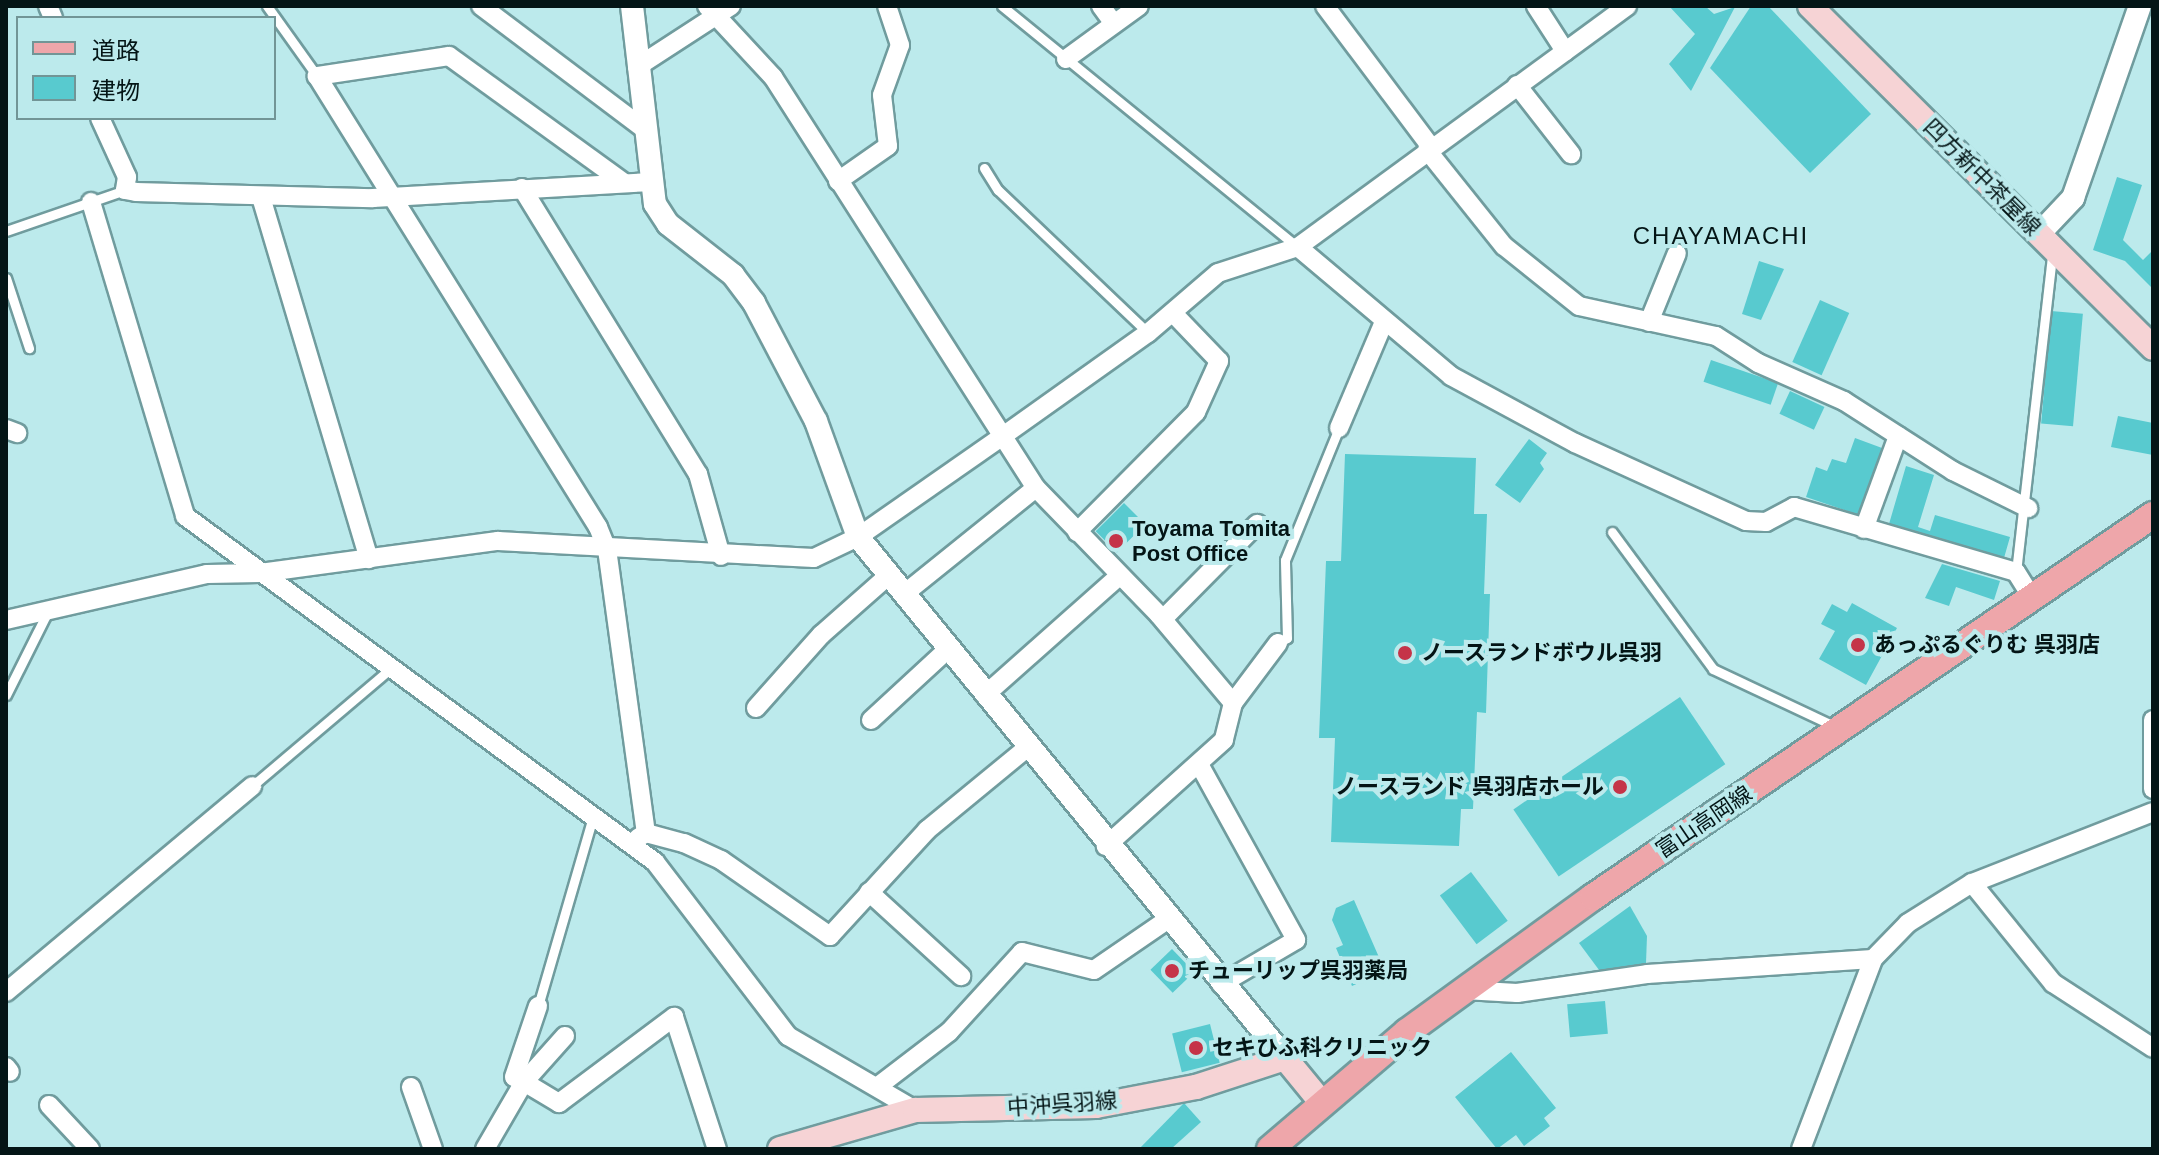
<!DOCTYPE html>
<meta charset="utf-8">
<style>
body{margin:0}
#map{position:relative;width:2159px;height:1155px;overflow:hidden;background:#bceaec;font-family:Helvetica,"Noto Sans JP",sans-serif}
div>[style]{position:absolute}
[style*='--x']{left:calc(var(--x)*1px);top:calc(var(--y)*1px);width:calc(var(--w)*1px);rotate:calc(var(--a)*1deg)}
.building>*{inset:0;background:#58cacf;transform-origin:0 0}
.roads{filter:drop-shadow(2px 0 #709c9e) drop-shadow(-2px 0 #709c9e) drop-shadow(0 2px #709c9e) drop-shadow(0 -2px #709c9e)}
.service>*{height:9px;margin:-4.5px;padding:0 4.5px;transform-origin:4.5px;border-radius:4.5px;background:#fff}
.minor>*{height:18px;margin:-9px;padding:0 9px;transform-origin:9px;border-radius:9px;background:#fff}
.tertiary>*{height:22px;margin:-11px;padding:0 11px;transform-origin:11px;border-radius:11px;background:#fff}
.secondary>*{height:24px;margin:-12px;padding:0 12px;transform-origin:12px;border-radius:12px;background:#f6d3d5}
.primary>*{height:26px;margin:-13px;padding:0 13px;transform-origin:13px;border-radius:13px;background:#eea6aa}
.dots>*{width:22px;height:22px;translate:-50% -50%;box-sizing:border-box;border:4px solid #bceaec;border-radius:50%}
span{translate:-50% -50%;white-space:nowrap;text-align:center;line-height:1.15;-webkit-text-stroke:8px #bceaec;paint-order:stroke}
.street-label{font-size:22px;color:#041516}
.poi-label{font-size:22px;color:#041516;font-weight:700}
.left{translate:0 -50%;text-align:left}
.right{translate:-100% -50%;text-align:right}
.neighbourhood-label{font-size:24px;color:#041516;letter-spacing:2px}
.frame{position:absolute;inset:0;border:8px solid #041516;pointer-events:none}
.legend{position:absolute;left:16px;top:16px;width:260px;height:104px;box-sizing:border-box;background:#bceaec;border:2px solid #729596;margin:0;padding:10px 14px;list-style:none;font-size:24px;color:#041516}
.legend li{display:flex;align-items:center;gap:16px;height:40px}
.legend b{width:40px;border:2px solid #729596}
</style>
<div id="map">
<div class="building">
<i style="clip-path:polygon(1669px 6px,1705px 6px,1714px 14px,1735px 7px,1691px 91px,1669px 64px,1695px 34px)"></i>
<i style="clip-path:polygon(1751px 6px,1768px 6px,1871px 114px,1810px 173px,1710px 68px)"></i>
<i style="clip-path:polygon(2117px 177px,2142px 185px,2123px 240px,2143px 260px,2153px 250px,2153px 289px,2125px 261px,2093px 250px)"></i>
<i style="clip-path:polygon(1759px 261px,1784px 269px,1761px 320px,1742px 314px)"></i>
<i style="left:1820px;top:300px;width:32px;height:68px;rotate:24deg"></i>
<i style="left:2051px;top:311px;width:32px;height:113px;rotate:5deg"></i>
<i style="left:1711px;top:360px;width:71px;height:23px;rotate:19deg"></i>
<i style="left:1790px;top:391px;width:38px;height:25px;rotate:25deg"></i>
<i style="clip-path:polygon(2118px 416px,2153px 423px,2153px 455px,2111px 447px)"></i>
<i style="clip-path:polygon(1855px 438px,1882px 448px,1859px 515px,1806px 497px,1816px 467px,1827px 471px,1832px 459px,1846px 463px)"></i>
<i style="clip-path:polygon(1529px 439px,1547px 453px,1540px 463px,1544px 469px,1520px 503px,1495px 485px)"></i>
<i style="clip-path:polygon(1345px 454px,1476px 458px,1474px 514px,1487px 514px,1484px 594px,1490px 594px,1486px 713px,1477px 712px,1473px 809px,1461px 809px,1459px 846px,1331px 842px,1335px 738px,1319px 738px,1326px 561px,1341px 561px)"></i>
<i style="clip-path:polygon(1906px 466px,1934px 475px,1918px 527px,1930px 531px,1935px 515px,2010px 537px,2004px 558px,1889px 524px)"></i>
<i style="left:1124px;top:503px;width:30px;height:40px;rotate:45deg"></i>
<i style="clip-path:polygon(1942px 564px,2000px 581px,1994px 600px,1956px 587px,1949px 606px,1925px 598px)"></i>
<i style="clip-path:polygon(1852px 603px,1897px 628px,1866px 685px,1819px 659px,1835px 631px,1821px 624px,1832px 604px,1847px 612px)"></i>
<i style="left:1680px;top:697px;width:81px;height:201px;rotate:56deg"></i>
<i style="left:1471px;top:872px;width:61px;height:39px;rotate:53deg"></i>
<i style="clip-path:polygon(1354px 900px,1385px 971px,1352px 986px,1336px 948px,1343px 945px,1332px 920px,1336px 908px)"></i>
<i style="clip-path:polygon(1630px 906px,1647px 936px,1646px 963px,1602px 974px,1579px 943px)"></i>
<i style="left:1172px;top:949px;width:32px;height:30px;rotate:46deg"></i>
<i style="left:1605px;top:1001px;width:33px;height:38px;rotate:85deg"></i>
<i style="left:1210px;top:1024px;width:40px;height:39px;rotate:76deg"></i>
<i style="clip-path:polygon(1511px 1052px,1556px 1108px,1544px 1118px,1550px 1126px,1524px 1146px,1516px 1135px,1497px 1149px,1455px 1097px)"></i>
<i style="clip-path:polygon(1184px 1103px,1201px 1122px,1171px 1149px,1139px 1149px)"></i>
</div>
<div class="roads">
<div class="service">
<i style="--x:267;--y:6;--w:86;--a:54.5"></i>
<i style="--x:1002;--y:6;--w:382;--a:39.2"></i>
<i style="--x:984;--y:168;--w:26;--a:58"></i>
<i style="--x:998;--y:190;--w:207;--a:43.6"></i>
<i style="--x:6;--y:231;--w:126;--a:-19"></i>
<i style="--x:6;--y:278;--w:74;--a:71.8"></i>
<i style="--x:1612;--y:532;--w:170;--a:53.6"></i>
<i style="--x:1713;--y:669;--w:134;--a:25.2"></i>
<i style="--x:2016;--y:572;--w:320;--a:-83.5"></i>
<i style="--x:1278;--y:643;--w:10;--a:-29"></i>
<i style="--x:1287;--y:638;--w:78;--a:-91.5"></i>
<i style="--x:1285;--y:560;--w:143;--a:-67.8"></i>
<i style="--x:6;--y:695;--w:92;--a:-63.4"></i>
<i style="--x:252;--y:786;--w:182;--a:-40.3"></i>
<i style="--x:538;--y:1006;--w:197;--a:-73.8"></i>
</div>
<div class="minor">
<i style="--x:48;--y:6;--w:13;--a:67"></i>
<i style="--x:481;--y:6;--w:203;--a:37"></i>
<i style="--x:707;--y:6;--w:97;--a:47.1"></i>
<i style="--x:773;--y:77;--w:488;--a:57.4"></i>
<i style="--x:1036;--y:488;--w:177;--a:45.9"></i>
<i style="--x:1159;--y:615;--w:115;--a:49.9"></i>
<i style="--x:1233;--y:703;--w:38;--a:104"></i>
<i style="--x:1224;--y:740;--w:159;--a:138.1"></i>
<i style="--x:1101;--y:6;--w:22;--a:54"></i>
<i style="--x:1325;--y:6;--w:176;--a:53.1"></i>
<i style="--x:1536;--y:6;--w:54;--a:57.2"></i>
<i style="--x:1066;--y:59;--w:90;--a:-36"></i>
<i style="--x:637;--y:67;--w:112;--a:-33"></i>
<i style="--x:1517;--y:85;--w:88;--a:52"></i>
<i style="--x:100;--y:118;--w:65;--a:65.4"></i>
<i style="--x:127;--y:177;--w:13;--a:99"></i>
<i style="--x:125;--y:190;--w:11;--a:10"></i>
<i style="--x:136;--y:192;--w:237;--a:1.5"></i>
<i style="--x:373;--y:198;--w:275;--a:-3.3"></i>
<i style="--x:1427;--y:150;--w:123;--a:51.3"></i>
<i style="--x:1504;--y:246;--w:96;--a:38.7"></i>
<i style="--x:1579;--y:306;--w:140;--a:12.4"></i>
<i style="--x:1716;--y:336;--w:50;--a:32.7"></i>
<i style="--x:1758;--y:363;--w:94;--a:23.8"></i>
<i style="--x:1844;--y:401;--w:130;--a:32.7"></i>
<i style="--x:1953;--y:471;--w:84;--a:26.3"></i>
<i style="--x:838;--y:181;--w:61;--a:-35"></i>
<i style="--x:888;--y:146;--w:51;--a:-96.7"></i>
<i style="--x:882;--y:95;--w:53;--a:-70.2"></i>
<i style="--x:900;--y:45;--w:41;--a:-108.4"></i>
<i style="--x:623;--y:182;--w:215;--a:-144.1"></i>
<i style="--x:449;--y:56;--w:134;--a:171.4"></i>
<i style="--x:317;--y:76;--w:531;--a:58.07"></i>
<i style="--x:598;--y:527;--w:24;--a:68"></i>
<i style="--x:607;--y:549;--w:287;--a:82.2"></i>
<i style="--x:522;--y:188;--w:336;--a:58.4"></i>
<i style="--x:698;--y:474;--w:85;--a:74.3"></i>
<i style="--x:261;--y:197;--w:378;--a:73.4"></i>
<i style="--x:91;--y:202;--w:328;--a:73.3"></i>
<i style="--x:185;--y:516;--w:584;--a:36.36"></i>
<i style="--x:655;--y:862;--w:219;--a:52.6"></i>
<i style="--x:788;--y:1036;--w:147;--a:30.2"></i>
<i style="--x:1298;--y:247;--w:200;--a:40.1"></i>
<i style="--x:1451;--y:376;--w:141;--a:28.4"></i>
<i style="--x:1575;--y:443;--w:188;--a:24.5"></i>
<i style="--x:1746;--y:521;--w:20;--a:3"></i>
<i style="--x:1766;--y:522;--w:32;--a:-28"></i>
<i style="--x:1794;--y:507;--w:231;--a:16.3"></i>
<i style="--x:2016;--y:572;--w:31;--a:58"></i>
<i style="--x:1649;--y:322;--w:74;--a:-67.9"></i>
<i style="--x:1339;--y:428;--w:115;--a:-67"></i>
<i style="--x:6;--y:429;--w:12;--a:20"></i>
<i style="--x:1864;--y:529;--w:99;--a:-69.9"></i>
<i style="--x:1077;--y:532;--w:169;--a:-45.2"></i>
<i style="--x:1196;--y:412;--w:56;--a:-65.7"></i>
<i style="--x:1219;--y:361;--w:66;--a:-133.8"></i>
<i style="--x:904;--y:594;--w:169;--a:-38.8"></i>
<i style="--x:1163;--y:619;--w:134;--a:-45.3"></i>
<i style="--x:6;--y:620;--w:206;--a:-12.9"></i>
<i style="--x:207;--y:574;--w:53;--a:-1.1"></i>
<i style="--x:260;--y:573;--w:240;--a:-7.7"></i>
<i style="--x:498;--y:541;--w:316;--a:3.1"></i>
<i style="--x:814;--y:558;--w:49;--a:-25.5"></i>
<i style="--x:858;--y:537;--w:173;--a:-34.9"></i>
<i style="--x:1000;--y:438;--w:181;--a:-35.4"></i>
<i style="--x:1148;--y:333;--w:92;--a:-40.6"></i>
<i style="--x:1218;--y:273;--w:84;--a:-18"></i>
<i style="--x:1298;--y:247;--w:408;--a:-36.2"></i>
<i style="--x:985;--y:695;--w:179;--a:-41.6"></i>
<i style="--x:1233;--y:703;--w:75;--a:-53.1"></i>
<i style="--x:756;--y:708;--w:98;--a:-48.3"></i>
<i style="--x:821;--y:635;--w:91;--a:-41.4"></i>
<i style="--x:871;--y:720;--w:105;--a:-42.7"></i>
<i style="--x:2153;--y:720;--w:69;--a:90"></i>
<i style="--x:1199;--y:764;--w:201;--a:61.1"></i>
<i style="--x:1296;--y:940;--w:87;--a:149.6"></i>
<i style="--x:638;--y:838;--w:9;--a:-32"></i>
<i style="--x:646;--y:833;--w:39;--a:15"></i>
<i style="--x:684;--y:843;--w:41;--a:24.7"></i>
<i style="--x:721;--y:860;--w:133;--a:34.9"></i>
<i style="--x:830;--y:936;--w:144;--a:-47.5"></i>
<i style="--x:927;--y:830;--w:129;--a:-39.4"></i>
<i style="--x:1972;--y:883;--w:129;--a:51"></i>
<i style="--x:2053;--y:983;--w:119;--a:33"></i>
<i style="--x:869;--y:892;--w:125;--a:42.4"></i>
<i style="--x:1464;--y:990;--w:53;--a:3.2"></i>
<i style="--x:1517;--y:993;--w:131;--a:-8.3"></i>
<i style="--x:1647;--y:974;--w:226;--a:-3.8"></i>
<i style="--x:6;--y:992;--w:321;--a:-39.9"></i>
<i style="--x:565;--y:1036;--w:62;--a:131.7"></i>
<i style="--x:524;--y:1082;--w:41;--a:31"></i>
<i style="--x:559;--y:1103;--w:144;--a:-36.8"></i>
<i style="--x:674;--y:1017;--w:139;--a:72"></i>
<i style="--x:6;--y:1067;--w:6;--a:51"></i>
<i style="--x:411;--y:1087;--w:66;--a:70.5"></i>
<i style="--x:877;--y:1087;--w:91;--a:-37.4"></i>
<i style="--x:949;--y:1032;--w:108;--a:-47.6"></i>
<i style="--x:1022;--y:952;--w:74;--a:14"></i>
<i style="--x:1094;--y:970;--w:88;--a:-34.4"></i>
<i style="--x:49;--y:1105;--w:60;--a:47"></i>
<i style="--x:485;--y:1149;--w:78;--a:-59.8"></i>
<i style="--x:524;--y:1082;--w:11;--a:-153"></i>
<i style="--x:514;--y:1077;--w:75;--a:-71.3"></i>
<i style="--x:1801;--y:1149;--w:203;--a:-69.2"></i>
<i style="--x:1873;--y:959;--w:50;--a:-45.8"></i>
<i style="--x:1908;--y:923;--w:75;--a:-32"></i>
<i style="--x:1972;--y:883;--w:194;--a:-21.4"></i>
</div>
<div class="tertiary">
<i style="--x:632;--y:6;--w:199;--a:83.4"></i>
<i style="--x:655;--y:204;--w:24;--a:57"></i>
<i style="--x:668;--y:224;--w:83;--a:38.1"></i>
<i style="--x:733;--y:275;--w:35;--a:53"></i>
<i style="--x:754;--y:303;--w:133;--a:62.3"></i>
<i style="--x:816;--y:421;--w:123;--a:70.1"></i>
<i style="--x:858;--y:537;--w:674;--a:50.66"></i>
<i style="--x:2039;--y:234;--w:50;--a:-46.6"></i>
<i style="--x:2073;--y:198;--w:203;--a:-70.8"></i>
</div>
<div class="secondary">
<i style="--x:1810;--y:6;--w:484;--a:44.9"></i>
<i style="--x:780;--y:1149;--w:141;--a:-16.1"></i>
<i style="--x:915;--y:1110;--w:181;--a:-1.3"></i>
<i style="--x:1096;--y:1106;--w:102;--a:-10.8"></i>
<i style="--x:1196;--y:1087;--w:94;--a:-18"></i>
<i style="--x:1285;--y:1058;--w:58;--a:50.6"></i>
</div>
<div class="primary">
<i style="--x:1270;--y:1149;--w:180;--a:-40.5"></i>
<i style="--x:1407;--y:1032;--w:230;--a:-36"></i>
<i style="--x:1593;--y:897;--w:678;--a:-34.3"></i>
</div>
</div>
<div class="dots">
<i style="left:1116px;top:541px;background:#c53448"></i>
<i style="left:1858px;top:645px;background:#c53448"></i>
<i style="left:1405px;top:653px;background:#c53448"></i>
<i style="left:1620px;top:787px;background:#c53448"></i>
<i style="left:1172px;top:971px;background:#c53448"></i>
<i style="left:1196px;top:1048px;background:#c53448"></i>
</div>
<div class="street-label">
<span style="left:1982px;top:177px;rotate:45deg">四方新中茶屋線</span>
<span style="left:1704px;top:822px;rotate:-34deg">富山高岡線</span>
<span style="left:1062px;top:1104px;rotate:-4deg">中沖呉羽線</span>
</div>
<div class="poi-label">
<span class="left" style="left:1132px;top:541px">Toyama Tomita<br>Post Office</span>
<span class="left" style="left:1874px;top:645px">あっぷるぐりむ 呉羽店</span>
<span class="left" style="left:1421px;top:653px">ノースランドボウル呉羽</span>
<span class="right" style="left:1604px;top:787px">ノースランド 呉羽店ホール</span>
<span class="left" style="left:1188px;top:971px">チューリップ呉羽薬局</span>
<span class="left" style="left:1212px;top:1048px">セキひふ科クリニック</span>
</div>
<div class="neighbourhood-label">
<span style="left:1721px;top:236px">CHAYAMACHI</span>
</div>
<div class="frame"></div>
<ul class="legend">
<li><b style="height:10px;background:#eea6aa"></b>道路</li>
<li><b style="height:22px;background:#58cacf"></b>建物</li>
</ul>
</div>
